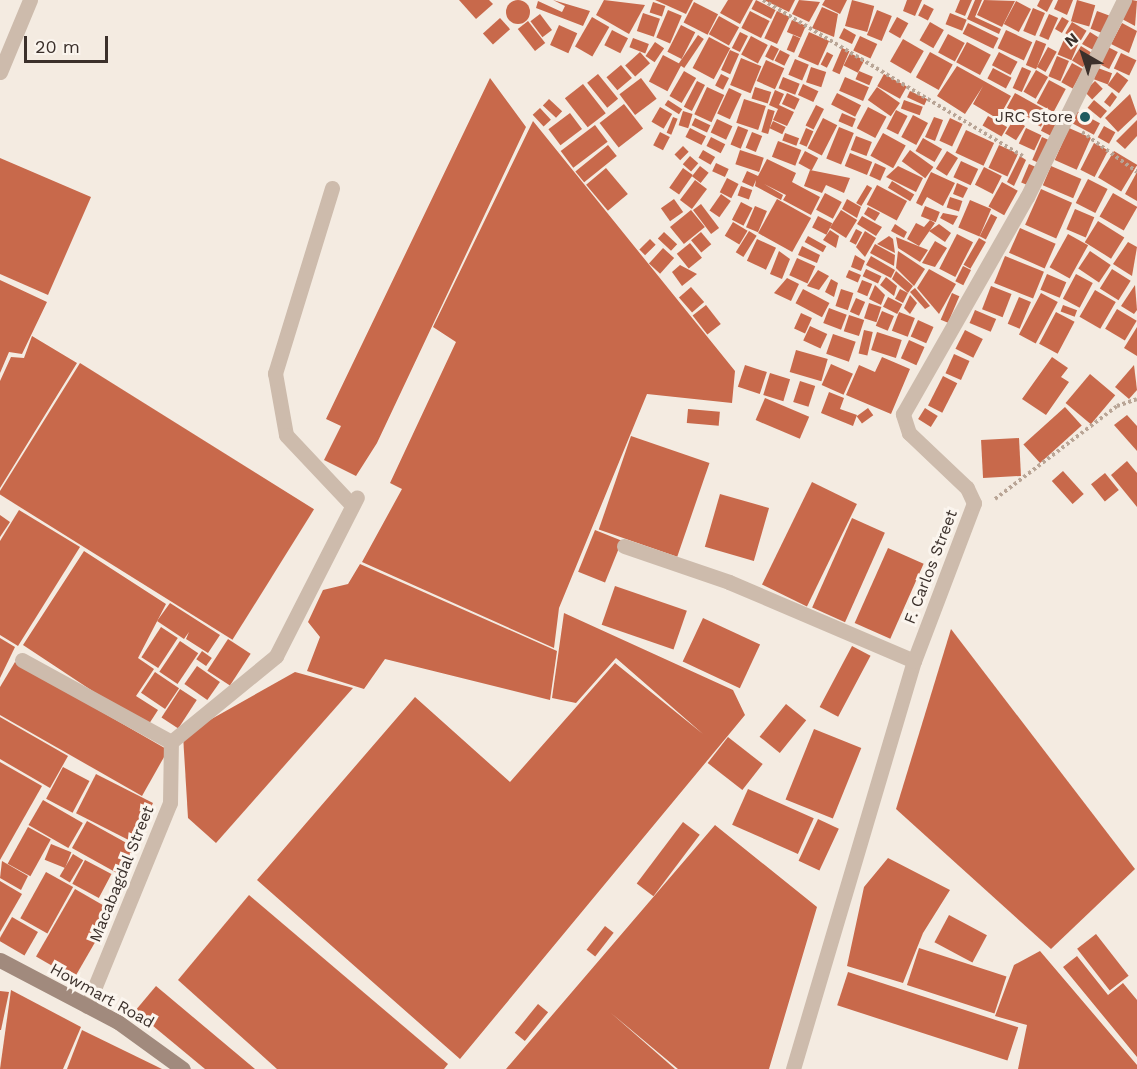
<!DOCTYPE html>
<style>
body{margin:0}
#map{position:relative;width:1137px;height:1069px;overflow:hidden;background:#f4ebe1;font-family:"Work Sans",sans-serif}
div>[style]{position:absolute}
[style*='--x']{left:calc(var(--x)*1px);top:calc(var(--y)*1px);width:calc(var(--w)*1px);rotate:calc(var(--a)*1deg)}
.building>*{inset:0;background:#c8694b;transform-origin:0 0}
.round{border-radius:50%}
.path>*{height:4px;margin-top:-2px;transform-origin:0;background:repeating-linear-gradient(90deg,#b9a596 0 3px,transparent 0 6px)}
.lane>*{height:15px;margin:-7.5px;padding:0 7.5px;transform-origin:7.5px;border-radius:7.5px;background:#cdbbac}
.street>*{height:15px;margin:-7.5px;padding:0 7.5px;transform-origin:7.5px;border-radius:7.5px;background:#cdbbac}
.secondary>*{height:15px;margin:-7.5px;padding:0 7.5px;transform-origin:7.5px;border-radius:7.5px;background:#a18a7d}
.dots>*{width:16px;height:16px;translate:-50% -50%;box-sizing:border-box;border:3px solid #fbf5ee;border-radius:50%}
span{translate:-50% -50%;white-space:nowrap;text-align:center;line-height:1.15;-webkit-text-stroke:6px #fbf5ee;paint-order:stroke}
.poi-label{font-size:16px;color:#3b302b}
.right{translate:-100% -50%;text-align:right}
.street-label{font-size:16px;color:#3b302b}
.north{position:absolute;left:1053px;top:24px;width:60px;height:60px;-webkit-text-stroke:4px #fbf5ee;paint-order:stroke;rotate:321deg;font-size:16px;font-weight:700;line-height:24px;text-align:center;color:#3b302b}
.north::after{content:'';display:block;margin:auto;width:21px;height:27px;background:#3b302b;clip-path:polygon(50% 0,100% 100%,50% 72%,0 100%)}
.scale{position:absolute;left:24px;top:36px;width:84px;height:27px;box-sizing:border-box;border:3px solid #3b302b;border-top:0;padding-left:8px;font-size:18px;line-height:21px;white-space:nowrap;color:#3b302b;-webkit-text-stroke:4px #fbf5ee;paint-order:stroke}
</style>
<div id="map">
<div class="building">
<i style="clip-path:polygon(459px 0,489px 0,493px 4px,476px 19px)"></i>
<i style="clip-path:polygon(553px 0,590px 11px,583px 26px,536px 8px,538px 1px,562px 12px,565px 6px)"></i>
<i style="clip-path:polygon(604px 0,645px 5px,629px 34px,596px 15px)"></i>
<i style="clip-path:polygon(655px 0,693px 0,686px 14px)"></i>
<i style="clip-path:polygon(728px 0,753px 0,740px 24px,720px 13px)"></i>
<i style="left:756px;top:0;width:22px;height:10px;rotate:27deg"></i>
<i style="clip-path:polygon(764px 0,795px 0,789px 12px)"></i>
<i style="clip-path:polygon(799px 0,820px 2px,809px 22px,792px 14px)"></i>
<i style="clip-path:polygon(825px 0,847px 0,840px 14px,822px 5px)"></i>
<i style="left:852px;top:0;width:23px;height:27px;rotate:15deg"></i>
<i style="clip-path:polygon(907px 0,922px 0,915px 16px,903px 11px)"></i>
<i style="clip-path:polygon(960px 0,972px 0,965px 16px,955px 12px)"></i>
<i style="clip-path:polygon(975px 0,982px 0,975px 17px,1001px 29px,999px 34px,967px 19px)"></i>
<i style="clip-path:polygon(984px 0,1015px 1px,1002px 27px,977px 15px)"></i>
<i style="clip-path:polygon(1040px 0,1053px 0,1047px 12px,1037px 6px)"></i>
<i style="clip-path:polygon(1058px 0,1073px 0,1067px 15px,1054px 9px)"></i>
<i style="left:1077px;top:0;width:19px;height:22px;rotate:16deg"></i>
<i style="clip-path:polygon(1132px 0,1137px 1px,1135px 26px,1122px 19px)"></i>
<i class="round" style="left:506px;top:0;width:24px;height:24px"></i>
<i style="left:1016px;top:1px;width:17px;height:26px;rotate:28deg"></i>
<i style="left:653px;top:2px;width:13px;height:11px;rotate:18deg"></i>
<i style="left:694px;top:2px;width:27px;height:23px;rotate:27deg"></i>
<i style="left:924px;top:4px;width:11px;height:13px;rotate:27deg"></i>
<i style="clip-path:polygon(822px 7px,838px 14px,834px 37px,812px 28px)"></i>
<i style="left:1033px;top:8px;width:13px;height:25px;rotate:23deg"></i>
<i style="left:668px;top:10px;width:15px;height:30px;rotate:23deg"></i>
<i style="left:877px;top:10px;width:16px;height:27px;rotate:22deg"></i>
<i style="left:750px;top:11px;width:22px;height:19px;rotate:27deg"></i>
<i style="left:777px;top:11px;width:14px;height:30px;rotate:25deg"></i>
<i style="left:1097px;top:11px;width:15px;height:19px;rotate:20deg"></i>
<i style="left:643px;top:13px;width:18px;height:19px;rotate:19deg"></i>
<i style="left:950px;top:13px;width:18px;height:12px;rotate:22deg"></i>
<i style="left:540px;top:14px;width:20px;height:12px;rotate:53deg"></i>
<i style="left:1049px;top:14px;width:10px;height:24px;rotate:24deg"></i>
<i style="left:719px;top:16px;width:23px;height:21px;rotate:29deg"></i>
<i style="left:592px;top:17px;width:20px;height:34px;rotate:30deg"></i>
<i style="left:897px;top:17px;width:13px;height:17px;rotate:29deg"></i>
<i style="left:1062px;top:17px;width:8px;height:14px;rotate:30deg"></i>
<i style="left:500px;top:18px;width:15px;height:23px;rotate:48deg"></i>
<i style="left:792px;top:20px;width:15px;height:13px;rotate:23deg"></i>
<i style="left:528px;top:21px;width:28px;height:13px;rotate:52deg"></i>
<i style="left:930px;top:22px;width:16px;height:21px;rotate:30deg"></i>
<i style="left:1072px;top:22px;width:17px;height:13px;rotate:31deg"></i>
<i style="left:968px;top:23px;width:34px;height:12px;rotate:26deg"></i>
<i style="clip-path:polygon(1122px 23px,1137px 31px,1129px 53px,1111px 44px)"></i>
<i style="left:559px;top:25px;width:20px;height:22px;rotate:24deg"></i>
<i style="left:681px;top:25px;width:16px;height:30px;rotate:27deg"></i>
<i style="clip-path:polygon(844px 28px,856px 35px,852px 44px,839px 38px)"></i>
<i style="left:612px;top:30px;width:18px;height:17px;rotate:27deg"></i>
<i style="left:1006px;top:30px;width:29px;height:20px;rotate:25deg"></i>
<i style="left:740px;top:32px;width:9px;height:18px;rotate:27deg"></i>
<i style="left:809px;top:32px;width:22px;height:27px;rotate:24deg"></i>
<i style="clip-path:polygon(1090px 32px,1101px 39px,1095px 51px,1082px 44px)"></i>
<i style="left:948px;top:34px;width:19px;height:21px;rotate:28deg"></i>
<i style="left:698px;top:35px;width:7px;height:35px;rotate:34deg"></i>
<i style="left:793px;top:35px;width:8px;height:16px;rotate:23deg"></i>
<i style="left:751px;top:36px;width:19px;height:21px;rotate:28deg"></i>
<i style="left:860px;top:36px;width:19px;height:16px;rotate:25deg"></i>
<i style="left:709px;top:37px;width:24px;height:35px;rotate:28deg"></i>
<i style="left:1065px;top:37px;width:15px;height:19px;rotate:23deg"></i>
<i style="left:633px;top:38px;width:17px;height:10px;rotate:21deg"></i>
<i style="left:903px;top:39px;width:24px;height:26px;rotate:30deg"></i>
<i style="left:1036px;top:40px;width:11px;height:27px;rotate:22deg"></i>
<i style="left:655px;top:42px;width:11px;height:17px;rotate:34deg"></i>
<i style="left:967px;top:42px;width:27px;height:23px;rotate:28deg"></i>
<i style="left:771px;top:45px;width:9px;height:13px;rotate:27deg"></i>
<i style="left:1081px;top:46px;width:13px;height:17px;rotate:32deg"></i>
<i style="left:1048px;top:47px;width:10px;height:23px;rotate:29deg"></i>
<i style="left:1108px;top:47px;width:11px;height:19px;rotate:27deg"></i>
<i style="left:842px;top:48px;width:8px;height:25px;rotate:23deg"></i>
<i style="left:730px;top:50px;width:10px;height:22px;rotate:24deg"></i>
<i style="left:780px;top:50px;width:11px;height:12px;rotate:27deg"></i>
<i style="left:640px;top:52px;width:15px;height:20px;rotate:48deg"></i>
<i style="left:827px;top:52px;width:7px;height:14px;rotate:27deg"></i>
<i style="left:930px;top:52px;width:26px;height:29px;rotate:29deg"></i>
<i style="left:999px;top:52px;width:21px;height:15px;rotate:28deg"></i>
<i style="left:850px;top:53px;width:16px;height:14px;rotate:27deg"></i>
<i style="left:1121px;top:53px;width:17px;height:17px;rotate:25deg"></i>
<i style="left:663px;top:55px;width:21px;height:30px;rotate:28deg"></i>
<i style="left:1057px;top:56px;width:13px;height:22px;rotate:23deg"></i>
<i style="left:741px;top:58px;width:22px;height:29px;rotate:22deg"></i>
<i style="left:795px;top:59px;width:15px;height:17px;rotate:23deg"></i>
<i style="left:766px;top:60px;width:20px;height:23px;rotate:24deg"></i>
<i style="left:1072px;top:63px;width:13px;height:22px;rotate:29deg"></i>
<i style="left:621px;top:65px;width:17px;height:19px;rotate:50deg"></i>
<i style="clip-path:polygon(957px 66px,1011px 96px,998px 119px,973px 104px,983px 86px,965px 114px,937px 96px)"></i>
<i style="left:811px;top:67px;width:16px;height:16px;rotate:18deg"></i>
<i style="left:1022px;top:67px;width:10px;height:23px;rotate:24deg"></i>
<i style="left:993px;top:68px;width:21px;height:12px;rotate:28deg"></i>
<i style="left:1098px;top:68px;width:15px;height:12px;rotate:20deg"></i>
<i style="left:1036px;top:70px;width:14px;height:25px;rotate:30deg"></i>
<i style="left:684px;top:71px;width:14px;height:29px;rotate:30deg"></i>
<i style="left:859px;top:71px;width:15px;height:9px;rotate:23deg"></i>
<i style="left:1117px;top:72px;width:14px;height:16px;rotate:36deg"></i>
<i style="left:598px;top:74px;width:32px;height:14px;rotate:51deg"></i>
<i style="left:721px;top:74px;width:9px;height:13px;rotate:27deg"></i>
<i style="left:884px;top:74px;width:26px;height:14px;rotate:29deg"></i>
<i style="left:783px;top:77px;width:18px;height:12px;rotate:22deg"></i>
<i style="left:845px;top:77px;width:26px;height:15px;rotate:23deg"></i>
<i style="clip-path:polygon(490px 78px,526px 127px,377px 443px,356px 476px,324px 460px,341px 426px,326px 419px)"></i>
<i style="left:641px;top:78px;width:26px;height:27px;rotate:53deg"></i>
<i style="left:1049px;top:80px;width:19px;height:26px;rotate:28deg"></i>
<i style="left:697px;top:81px;width:9px;height:29px;rotate:27deg"></i>
<i style="left:1095px;top:81px;width:11px;height:15px;rotate:45deg"></i>
<i style="left:583px;top:84px;width:37px;height:23px;rotate:52deg"></i>
<i style="left:803px;top:84px;width:17px;height:12px;rotate:25deg"></i>
<i style="left:707px;top:87px;width:19px;height:30px;rotate:25deg"></i>
<i style="left:755px;top:87px;width:17px;height:12px;rotate:17deg"></i>
<i style="left:877px;top:87px;width:28px;height:16px;rotate:35deg"></i>
<i style="left:729px;top:88px;width:14px;height:28px;rotate:25deg"></i>
<i style="clip-path:polygon(775px 90px,784px 94px,779px 105px,794px 112px,787px 126px,773px 120px,778px 109px,769px 105px)"></i>
<i style="left:910px;top:91px;width:19px;height:7px;rotate:25deg"></i>
<i style="clip-path:polygon(1112px 92px,1117px 97px,1110px 107px,1104px 102px)"></i>
<i style="left:787px;top:93px;width:14px;height:12px;rotate:25deg"></i>
<i style="left:837px;top:93px;width:27px;height:13px;rotate:27deg"></i>
<i style="left:1015px;top:93px;width:39px;height:17px;rotate:29deg"></i>
<i style="clip-path:polygon(1130px 94px,1137px 114px,1118px 132px,1105px 118px)"></i>
<i style="left:549px;top:99px;width:18px;height:9px;rotate:43deg"></i>
<i style="left:744px;top:99px;width:23px;height:25px;rotate:18deg"></i>
<i style="left:668px;top:100px;width:17px;height:6px;rotate:33deg"></i>
<i style="left:904px;top:100px;width:20px;height:9px;rotate:20deg"></i>
<i style="left:1094px;top:100px;width:17px;height:10px;rotate:40deg"></i>
<i style="left:624px;top:104px;width:31px;height:31px;rotate:52deg"></i>
<i style="left:816px;top:105px;width:9px;height:23px;rotate:27deg"></i>
<i style="left:660px;top:107px;width:14px;height:17px;rotate:30deg"></i>
<i style="left:868px;top:107px;width:21px;height:24px;rotate:28deg"></i>
<i style="left:540px;top:108px;width:16px;height:10px;rotate:47deg"></i>
<i style="left:768px;top:109px;width:7px;height:24px;rotate:16deg"></i>
<i style="left:896px;top:110px;width:13px;height:21px;rotate:27deg"></i>
<i style="left:683px;top:111px;width:10px;height:15px;rotate:17deg"></i>
<i style="left:1077px;top:111px;width:26px;height:13px;rotate:28deg"></i>
<i style="left:570px;top:113px;width:20px;height:27px;rotate:53deg"></i>
<i style="left:842px;top:113px;width:15px;height:9px;rotate:23deg"></i>
<i style="left:1050px;top:113px;width:11px;height:20px;rotate:27deg"></i>
<i style="left:913px;top:115px;width:17px;height:25px;rotate:28deg"></i>
<i style="left:988px;top:116px;width:22px;height:11px;rotate:30deg"></i>
<i style="left:673px;top:117px;width:5px;height:17px;rotate:22deg"></i>
<i style="clip-path:polygon(934px 117px,943px 120px,935px 141px,925px 137px)"></i>
<i style="left:695px;top:118px;width:17px;height:8px;rotate:25deg"></i>
<i style="left:823px;top:118px;width:16px;height:34px;rotate:27deg"></i>
<i style="left:950px;top:118px;width:14px;height:25px;rotate:25deg"></i>
<i style="left:717px;top:119px;width:17px;height:15px;rotate:25deg"></i>
<i style="left:1014px;top:119px;width:13px;height:17px;rotate:32deg"></i>
<i style="clip-path:polygon(1137px 120px,1137px 136px,1125px 149px,1116px 141px)"></i>
<i style="clip-path:polygon(533px 121px,735px 371px,732px 403px,647px 394px,559px 608px,554px 648px,362px 562px,402px 489px,390px 483px,456px 342px,433px 327px)"></i>
<i style="left:773px;top:121px;width:14px;height:8px;rotate:25deg"></i>
<i style="left:595px;top:125px;width:21px;height:43px;rotate:53deg"></i>
<i style="left:738px;top:126px;width:11px;height:20px;rotate:22deg"></i>
<i style="left:1104px;top:126px;width:13px;height:13px;rotate:29deg"></i>
<i style="left:839px;top:127px;width:16px;height:34px;rotate:22deg"></i>
<i style="left:690px;top:128px;width:18px;height:10px;rotate:27deg"></i>
<i style="left:806px;top:128px;width:8px;height:17px;rotate:23deg"></i>
<i style="left:1026px;top:128px;width:17px;height:17px;rotate:25deg"></i>
<i style="left:1069px;top:128px;width:24px;height:35px;rotate:24deg"></i>
<i style="left:966px;top:130px;width:31px;height:25px;rotate:25deg"></i>
<i style="left:660px;top:132px;width:11px;height:15px;rotate:27deg"></i>
<i style="left:752px;top:132px;width:11px;height:17px;rotate:22deg"></i>
<i style="left:785px;top:133px;width:15px;height:8px;rotate:20deg"></i>
<i style="left:883px;top:133px;width:26px;height:26px;rotate:29deg"></i>
<i style="left:856px;top:136px;width:17px;height:15px;rotate:21deg"></i>
<i style="left:711px;top:137px;width:16px;height:10px;rotate:27deg"></i>
<i style="left:1042px;top:137px;width:8px;height:25px;rotate:23deg"></i>
<i style="left:923px;top:138px;width:22px;height:15px;rotate:30deg"></i>
<i style="left:778px;top:141px;width:25px;height:17px;rotate:21deg"></i>
<i style="left:1094px;top:143px;width:16px;height:30px;rotate:27deg"></i>
<i style="left:608px;top:145px;width:14px;height:42px;rotate:51deg"></i>
<i style="left:999px;top:145px;width:21px;height:25px;rotate:25deg"></i>
<i style="left:683px;top:146px;width:8px;height:12px;rotate:45deg"></i>
<i style="left:703px;top:150px;width:14px;height:9px;rotate:30deg"></i>
<i style="left:740px;top:150px;width:25px;height:15px;rotate:18deg"></i>
<i style="left:910px;top:150px;width:29px;height:14px;rotate:36deg"></i>
<i style="left:805px;top:151px;width:15px;height:14px;rotate:28deg"></i>
<i style="left:947px;top:151px;width:13px;height:21px;rotate:32deg"></i>
<i style="left:1114px;top:151px;width:27px;height:31px;rotate:31deg"></i>
<i style="left:850px;top:153px;width:24px;height:14px;rotate:22deg"></i>
<i style="left:690px;top:156px;width:11px;height:11px;rotate:41deg"></i>
<i style="clip-path:polygon(1020px 156px,1026px 160px,1014px 186px,1007px 182px)"></i>
<i style="clip-path:polygon(0 158px,91px 197px,48px 295px,0 274px)"></i>
<i style="clip-path:polygon(767px 159px,796px 173px,792px 182px,820px 197px,811px 215px,783px 200px,786px 195px,764px 184px,783px 195px,781px 200px,755px 186px,756px 180px,753px 187px,742px 182px,747px 171px,758px 176px)"></i>
<i style="left:961px;top:161px;width:19px;height:18px;rotate:25deg"></i>
<i style="left:716px;top:163px;width:14px;height:9px;rotate:25deg"></i>
<i style="left:875px;top:163px;width:12px;height:14px;rotate:24deg"></i>
<i style="left:1029px;top:164px;width:8px;height:20px;rotate:23deg"></i>
<i style="left:700px;top:166px;width:11px;height:13px;rotate:38deg"></i>
<i style="clip-path:polygon(898px 166px,923px 178px,916px 192px,886px 177px)"></i>
<i style="left:1051px;top:166px;width:33px;height:21px;rotate:23deg"></i>
<i style="left:984px;top:167px;width:20px;height:20px;rotate:27deg"></i>
<i style="left:606px;top:168px;width:34px;height:26px;rotate:50deg"></i>
<i style="left:683px;top:168px;width:12px;height:24px;rotate:35deg"></i>
<i style="clip-path:polygon(810px 170px,850px 178px,844px 193px,826px 185px,822px 193px,804px 186px)"></i>
<i style="clip-path:polygon(931px 172px,955px 183px,943px 206px,927px 197px,922px 206px,916px 203px)"></i>
<i style="clip-path:polygon(1137px 172px,1137px 201px,1125px 194px)"></i>
<i style="left:727px;top:178px;width:13px;height:16px;rotate:27deg"></i>
<i style="left:1088px;top:179px;width:22px;height:27px;rotate:27deg"></i>
<i style="left:695px;top:180px;width:15px;height:25px;rotate:37deg"></i>
<i style="left:892px;top:181px;width:26px;height:8px;rotate:31deg"></i>
<i style="left:1002px;top:182px;width:18px;height:28px;rotate:29deg"></i>
<i style="clip-path:polygon(957px 183px,968px 188px,963px 198px,953px 194px)"></i>
<i style="left:867px;top:185px;width:6px;height:21px;rotate:31deg"></i>
<i style="left:877px;top:185px;width:34px;height:22px;rotate:28deg"></i>
<i style="left:741px;top:186px;width:12px;height:10px;rotate:20deg"></i>
<i style="left:1041px;top:189px;width:34px;height:39px;rotate:24deg"></i>
<i style="left:825px;top:193px;width:19px;height:19px;rotate:28deg"></i>
<i style="left:1113px;top:193px;width:28px;height:27px;rotate:30deg"></i>
<i style="left:721px;top:194px;width:12px;height:20px;rotate:35deg"></i>
<i style="left:950px;top:197px;width:13px;height:11px;rotate:18deg"></i>
<i style="left:674px;top:199px;width:16px;height:16px;rotate:55deg"></i>
<i style="left:777px;top:199px;width:39px;height:39px;rotate:29deg"></i>
<i style="clip-path:polygon(847px 199px,861px 207px,857px 218px,842px 209px)"></i>
<i style="left:970px;top:200px;width:23px;height:30px;rotate:23deg"></i>
<i style="left:741px;top:202px;width:13px;height:20px;rotate:27deg"></i>
<i style="left:701px;top:204px;width:30px;height:10px;rotate:53deg"></i>
<i style="left:755px;top:206px;width:13px;height:23px;rotate:23deg"></i>
<i style="left:925px;top:206px;width:16px;height:11px;rotate:22deg"></i>
<i style="clip-path:polygon(868px 207px,880px 213px,875px 221px,864px 214px)"></i>
<i style="left:1075px;top:209px;width:21px;height:22px;rotate:23deg"></i>
<i style="left:691px;top:210px;width:22px;height:27px;rotate:51deg"></i>
<i style="left:841px;top:210px;width:19px;height:21px;rotate:32deg"></i>
<i style="clip-path:polygon(943px 213px,958px 216px,953px 225px,940px 218px)"></i>
<i style="left:991px;top:214px;width:7px;height:25px;rotate:27deg"></i>
<i style="left:818px;top:216px;width:16px;height:13px;rotate:27deg"></i>
<i style="clip-path:polygon(862px 216px,882px 227px,876px 236px,857px 224px)"></i>
<i style="clip-path:polygon(930px 220px,935px 223px,919px 246px,907px 239px,916px 223px,924px 227px)"></i>
<i style="left:1098px;top:221px;width:31px;height:25px;rotate:32deg"></i>
<i style="left:733px;top:222px;width:17px;height:16px;rotate:31deg"></i>
<i style="clip-path:polygon(895px 224px,907px 232px,904px 238px,891px 231px)"></i>
<i style="clip-path:polygon(939px 224px,951px 233px,945px 242px,929px 231px)"></i>
<i style="left:1020px;top:228px;width:39px;height:27px;rotate:24deg"></i>
<i style="left:856px;top:229px;width:7px;height:14px;rotate:27deg"></i>
<i style="clip-path:polygon(830px 230px,839px 236px,836px 248px,823px 240px)"></i>
<i style="left:749px;top:231px;width:9px;height:25px;rotate:32deg"></i>
<i style="clip-path:polygon(865px 231px,876px 238px,865px 257px,856px 247px)"></i>
<i style="left:664px;top:232px;width:18px;height:9px;rotate:43deg"></i>
<i style="left:701px;top:232px;width:16px;height:13px;rotate:50deg"></i>
<i style="left:957px;top:234px;width:18px;height:39px;rotate:27deg"></i>
<i style="left:1068px;top:234px;width:23px;height:38px;rotate:29deg"></i>
<i style="left:808px;top:236px;width:21px;height:7px;rotate:29deg"></i>
<i style="clip-path:polygon(889px 236px,893px 239px,895px 253px,877px 244px)"></i>
<i style="clip-path:polygon(896px 237px,928px 250px,920px 262px,898px 248px)"></i>
<i style="left:979px;top:238px;width:8px;height:31px;rotate:30deg"></i>
<i style="left:650px;top:239px;width:8px;height:15px;rotate:45deg"></i>
<i style="left:757px;top:239px;width:21px;height:24px;rotate:25deg"></i>
<i style="clip-path:polygon(935px 241px,947px 248px,935px 267px,922px 263px)"></i>
<i style="clip-path:polygon(1128px 242px,1137px 247px,1132px 276px,1113px 264px)"></i>
<i style="left:690px;top:243px;width:19px;height:17px;rotate:51deg"></i>
<i style="clip-path:polygon(875px 244px,895px 255px,894px 266px,870px 253px)"></i>
<i style="clip-path:polygon(802px 246px,820px 255px,817px 263px,798px 255px)"></i>
<i style="left:663px;top:248px;width:15px;height:21px;rotate:42deg"></i>
<i style="clip-path:polygon(779px 251px,790px 259px,782px 279px,770px 274px)"></i>
<i style="clip-path:polygon(898px 251px,925px 269px,914px 286px,896px 268px)"></i>
<i style="left:1090px;top:251px;width:25px;height:21px;rotate:34deg"></i>
<i style="clip-path:polygon(855px 255px,865px 261px,861px 271px,851px 267px)"></i>
<i style="clip-path:polygon(871px 256px,895px 270px,891px 278px,866px 265px)"></i>
<i style="left:1005px;top:256px;width:42px;height:29px;rotate:22deg"></i>
<i style="left:797px;top:258px;width:20px;height:19px;rotate:24deg"></i>
<i style="clip-path:polygon(680px 265px,697px 274px,682px 286px,672px 272px)"></i>
<i style="left:963px;top:266px;width:9px;height:17px;rotate:27deg"></i>
<i style="left:866px;top:269px;width:17px;height:8px;rotate:25deg"></i>
<i style="clip-path:polygon(929px 269px,956px 284px,939px 314px,917px 288px)"></i>
<i style="left:1112px;top:269px;width:22px;height:23px;rotate:32deg"></i>
<i style="clip-path:polygon(818px 270px,829px 276px,819px 290px,807px 286px)"></i>
<i style="left:849px;top:270px;width:13px;height:8px;rotate:23deg"></i>
<i style="clip-path:polygon(896px 271px,913px 286px,908px 293px,892px 279px)"></i>
<i style="left:1047px;top:274px;width:21px;height:17px;rotate:23deg"></i>
<i style="left:1076px;top:274px;width:19px;height:28px;rotate:28deg"></i>
<i style="clip-path:polygon(886px 277px,897px 286px,894px 296px,880px 285px)"></i>
<i style="clip-path:polygon(787px 278px,799px 284px,791px 301px,774px 293px)"></i>
<i style="clip-path:polygon(831px 279px,838px 283px,834px 297px,825px 292px)"></i>
<i style="clip-path:polygon(0 280px,47px 302px,22px 354px,9px 352px,0 373px)"></i>
<i style="left:862px;top:280px;width:11px;height:13px;rotate:22deg"></i>
<i style="clip-path:polygon(875px 285px,885px 295px,881px 305px,869px 299px)"></i>
<i style="clip-path:polygon(1135px 285px,1137px 310px,1134px 314px,1121px 306px)"></i>
<i style="left:991px;top:286px;width:22px;height:25px;rotate:21deg"></i>
<i style="left:691px;top:287px;width:20px;height:16px;rotate:49deg"></i>
<i style="clip-path:polygon(915px 288px,930px 306px,925px 309px,910px 292px)"></i>
<i style="left:803px;top:289px;width:30px;height:16px;rotate:28deg"></i>
<i style="left:841px;top:289px;width:13px;height:18px;rotate:18deg"></i>
<i style="left:900px;top:289px;width:9px;height:11px;rotate:27deg"></i>
<i style="left:1095px;top:290px;width:24px;height:31px;rotate:30deg"></i>
<i style="left:952px;top:293px;width:8px;height:29px;rotate:23deg"></i>
<i style="left:1041px;top:293px;width:19px;height:47px;rotate:28deg"></i>
<i style="clip-path:polygon(910px 295px,917px 303px,910px 314px,904px 308px)"></i>
<i style="left:888px;top:297px;width:16px;height:11px;rotate:27deg"></i>
<i style="left:1019px;top:297px;width:13px;height:29px;rotate:23deg"></i>
<i style="left:856px;top:298px;width:10px;height:15px;rotate:24deg"></i>
<i style="left:869px;top:303px;width:13px;height:16px;rotate:18deg"></i>
<i style="left:706px;top:305px;width:24px;height:17px;rotate:52deg"></i>
<i style="left:1063px;top:305px;width:15px;height:7px;rotate:20deg"></i>
<i style="left:829px;top:308px;width:19px;height:16px;rotate:21deg"></i>
<i style="left:1117px;top:309px;width:23px;height:23px;rotate:31deg"></i>
<i style="left:975px;top:310px;width:23px;height:14px;rotate:23deg"></i>
<i style="left:882px;top:311px;width:13px;height:16px;rotate:23deg"></i>
<i style="left:899px;top:312px;width:17px;height:20px;rotate:21deg"></i>
<i style="left:1056px;top:312px;width:21px;height:36px;rotate:28deg"></i>
<i style="left:801px;top:313px;width:12px;height:17px;rotate:24deg"></i>
<i style="left:849px;top:315px;width:16px;height:17px;rotate:18deg"></i>
<i style="left:918px;top:320px;width:17px;height:18px;rotate:24deg"></i>
<i style="left:810px;top:326px;width:19px;height:16px;rotate:25deg"></i>
<i style="clip-path:polygon(1137px 327px,1137px 356px,1124px 348px)"></i>
<i style="left:864px;top:330px;width:9px;height:24px;rotate:13deg"></i>
<i style="left:965px;top:330px;width:20px;height:21px;rotate:27deg"></i>
<i style="left:877px;top:332px;width:26px;height:19px;rotate:18deg"></i>
<i style="left:833px;top:334px;width:24px;height:21px;rotate:19deg"></i>
<i style="clip-path:polygon(32px 336px,77px 363px,0 488px,0 381px,11px 357px,24px 358px)"></i>
<i style="left:909px;top:340px;width:17px;height:20px;rotate:24deg"></i>
<i style="left:796px;top:350px;width:33px;height:23px;rotate:16deg"></i>
<i style="left:954px;top:354px;width:17px;height:21px;rotate:24deg"></i>
<i style="clip-path:polygon(882px 357px,910px 369px,891px 414px,846px 395px,859px 365px,875px 372px)"></i>
<i style="clip-path:polygon(1052px 357px,1068px 368px,1061px 377px,1069px 382px,1046px 415px,1022px 399px)"></i>
<i style="left:80px;top:363px;width:276px;height:154px;rotate:32deg"></i>
<i style="left:831px;top:364px;width:24px;height:23px;rotate:24deg"></i>
<i style="left:745px;top:365px;width:23px;height:23px;rotate:18deg"></i>
<i style="clip-path:polygon(1134px 365px,1137px 390px,1129px 399px,1115px 387px)"></i>
<i style="left:770px;top:373px;width:21px;height:23px;rotate:17deg"></i>
<i style="left:1090px;top:374px;width:33px;height:38px;rotate:40deg"></i>
<i style="left:943px;top:376px;width:16px;height:33px;rotate:27deg"></i>
<i style="left:800px;top:381px;width:16px;height:22px;rotate:18deg"></i>
<i style="clip-path:polygon(829px 392px,844px 398px,840px 409px,857px 415px,853px 426px,821px 413px)"></i>
<i style="left:765px;top:398px;width:48px;height:24px;rotate:23deg"></i>
<i style="left:1065px;top:407px;width:25px;height:56px;rotate:48deg"></i>
<i style="left:868px;top:408px;width:9px;height:14px;rotate:54deg"></i>
<i style="left:925px;top:408px;width:15px;height:13px;rotate:32deg"></i>
<i style="left:688px;top:409px;width:32px;height:14px;rotate:5deg"></i>
<i style="clip-path:polygon(1127px 415px,1137px 426px,1137px 451px,1114px 425px)"></i>
<i style="left:631px;top:436px;width:83px;height:99px;rotate:19deg"></i>
<i style="left:1019px;top:438px;width:38px;height:38px;rotate:87deg"></i>
<i style="clip-path:polygon(1127px 461px,1137px 473px,1137px 507px,1111px 475px)"></i>
<i style="left:1063px;top:471px;width:31px;height:15px;rotate:48deg"></i>
<i style="left:1105px;top:473px;width:22px;height:18px;rotate:51deg"></i>
<i style="left:812px;top:482px;width:50px;height:114px;rotate:26deg"></i>
<i style="left:720px;top:494px;width:51px;height:55px;rotate:16deg"></i>
<i style="clip-path:polygon(19px 510px,80px 547px,18px 646px,0 635px,0 541px)"></i>
<i style="clip-path:polygon(0 515px,10px 522px,0 537px)"></i>
<i style="left:852px;top:518px;width:36px;height:98px;rotate:24deg"></i>
<i style="left:595px;top:530px;width:29px;height:45px;rotate:22deg"></i>
<i style="left:888px;top:548px;width:39px;height:82px;rotate:24deg"></i>
<i style="clip-path:polygon(84px 551px,166px 604px,138px 658px,154px 669px,136px 696px,158px 710px,147px 727px,23px 645px)"></i>
<i style="clip-path:polygon(360px 564px,557px 651px,550px 700px,385px 659px,364px 689px,307px 671px,320px 637px,308px 622px,323px 590px,348px 584px)"></i>
<i style="left:615px;top:586px;width:76px;height:41px;rotate:19deg"></i>
<i style="clip-path:polygon(170px 603px,220px 635px,208px 653px,186px 639px,189px 632px,184px 639px,157px 621px)"></i>
<i style="clip-path:polygon(564px 613px,733px 690px,745px 715px,460px 1059px,257px 880px,415px 697px,510px 782px,615px 663px,703px 734px,616px 658px,576px 703px,552px 698px)"></i>
<i style="left:703px;top:618px;width:63px;height:48px;rotate:25deg"></i>
<i style="left:161px;top:627px;width:20px;height:36px;rotate:33deg"></i>
<i style="clip-path:polygon(951px 629px,1135px 869px,1051px 949px,896px 809px)"></i>
<i style="clip-path:polygon(0 638px,15px 647px,0 678px)"></i>
<i style="left:228px;top:639px;width:27px;height:38px;rotate:33deg"></i>
<i style="left:180px;top:641px;width:22px;height:37px;rotate:34deg"></i>
<i style="left:852px;top:646px;width:21px;height:69px;rotate:28deg"></i>
<i style="left:202px;top:651px;width:12px;height:10px;rotate:35deg"></i>
<i style="clip-path:polygon(15px 662px,168px 750px,142px 796px,0 715px,0 687px)"></i>
<i style="left:197px;top:666px;width:28px;height:22px;rotate:35deg"></i>
<i style="left:155px;top:672px;width:29px;height:25px;rotate:34deg"></i>
<i style="clip-path:polygon(295px 672px,353px 688px,216px 843px,188px 818px,183px 735px)"></i>
<i style="left:180px;top:689px;width:20px;height:34px;rotate:33deg"></i>
<i style="left:786px;top:704px;width:26px;height:42px;rotate:39deg"></i>
<i style="clip-path:polygon(0 717px,68px 756px,50px 788px,0 759px)"></i>
<i style="left:814px;top:729px;width:51px;height:76px;rotate:22deg"></i>
<i style="left:728px;top:737px;width:44px;height:33px;rotate:38deg"></i>
<i style="clip-path:polygon(0 762px,42px 786px,0 860px)"></i>
<i style="left:63px;top:767px;width:30px;height:36px;rotate:28deg"></i>
<i style="left:96px;top:774px;width:64px;height:44px;rotate:27deg"></i>
<i style="left:748px;top:789px;width:72px;height:39px;rotate:24deg"></i>
<i style="left:43px;top:800px;width:46px;height:29px;rotate:30deg"></i>
<i style="left:818px;top:819px;width:23px;height:46px;rotate:25deg"></i>
<i style="left:87px;top:821px;width:55px;height:31px;rotate:29deg"></i>
<i style="left:683px;top:822px;width:21px;height:77px;rotate:37deg"></i>
<i style="clip-path:polygon(715px 825px,817px 907px,769px 1069px,678px 1069px,611px 1013px,675px 1069px,506px 1069px)"></i>
<i style="left:28px;top:827px;width:26px;height:42px;rotate:29deg"></i>
<i style="left:51px;top:844px;width:22px;height:17px;rotate:22deg"></i>
<i style="left:73px;top:854px;width:12px;height:26px;rotate:31deg"></i>
<i style="clip-path:polygon(888px 858px,950px 890px,923px 933px,903px 983px,847px 966px,864px 887px)"></i>
<i style="left:85px;top:860px;width:30px;height:27px;rotate:28deg"></i>
<i style="clip-path:polygon(2px 861px,28px 876px,21px 890px,0 878px)"></i>
<i style="left:46px;top:872px;width:31px;height:53px;rotate:29deg"></i>
<i style="clip-path:polygon(0 881px,22px 894px,0 932px)"></i>
<i style="left:75px;top:889px;width:44px;height:78px;rotate:30deg"></i>
<i style="clip-path:polygon(249px 895px,448px 1064px,444px 1069px,277px 1069px,178px 980px)"></i>
<i style="left:949px;top:915px;width:43px;height:31px;rotate:28deg"></i>
<i style="left:12px;top:917px;width:30px;height:27px;rotate:30deg"></i>
<i style="left:605px;top:926px;width:11px;height:30px;rotate:38deg"></i>
<i style="left:1096px;top:934px;width:53px;height:24px;rotate:52deg"></i>
<i style="left:919px;top:948px;width:92px;height:39px;rotate:18deg"></i>
<i style="clip-path:polygon(1040px 951px,1137px 1065px,1137px 1069px,1018px 1069px,1027px 1025px,995px 1016px,1014px 965px)"></i>
<i style="clip-path:polygon(1077px 956px,1108px 995px,1123px 983px,1137px 1000px,1137px 1057px,1063px 967px)"></i>
<i style="left:848px;top:972px;width:179px;height:35px;rotate:18deg"></i>
<i style="clip-path:polygon(156px 986px,255px 1069px,205px 1069px,135px 1011px)"></i>
<i style="clip-path:polygon(11px 990px,81px 1027px,63px 1069px,0 1069px)"></i>
<i style="clip-path:polygon(0 991px,9px 992px,1px 1030px,0 1030px)"></i>
<i style="left:538px;top:1004px;width:13px;height:37px;rotate:39deg"></i>
<i style="clip-path:polygon(82px 1030px,162px 1069px,67px 1069px)"></i>
</div>
<div class="path">
<i style="--x:763;--y:0;--w:303;--a:31"></i>
<i style="--x:1082;--y:132;--w:68;--a:36"></i>
<i style="--x:995;--y:499;--w:153;--a:-37.3"></i>
<i style="--x:1117;--y:406;--w:21;--a:-19"></i>
</div>
<div class="lane">
<i style="--x:0;--y:72;--w:78;--a:-67.4"></i>
<i style="--x:332;--y:188;--w:194;--a:107.1"></i>
<i style="--x:275;--y:373;--w:63;--a:79.9"></i>
<i style="--x:286;--y:435;--w:96;--a:46.7"></i>
<i style="--x:624;--y:546;--w:111;--a:18.9"></i>
<i style="--x:729;--y:582;--w:201;--a:23.1"></i>
<i style="--x:22;--y:660;--w:170;--a:28.8"></i>
</div>
<div class="street">
<i style="--x:87;--y:1006;--w:219;--a:-67.8"></i>
<i style="--x:170;--y:803;--w:61;--a:-89.1"></i>
<i style="--x:171;--y:742;--w:136;--a:-39.3"></i>
<i style="--x:276;--y:656;--w:178;--a:-63"></i>
<i style="--x:793;--y:1069;--w:426;--a:-73.5"></i>
<i style="--x:914;--y:661;--w:169;--a:-69.2"></i>
<i style="--x:974;--y:503;--w:17;--a:-115"></i>
<i style="--x:967;--y:488;--w:80;--a:-136.5"></i>
<i style="--x:909;--y:433;--w:20;--a:-108"></i>
<i style="--x:903;--y:414;--w:250;--a:-60.3"></i>
<i style="--x:1027;--y:197;--w:220;--a:-63.8"></i>
</div>
<div class="secondary">
<i style="--x:0;--y:960;--w:133;--a:27.7"></i>
<i style="--x:118;--y:1022;--w:80;--a:35.9"></i>
</div>
<div class="dots">
<i style="left:1085px;top:117px;background:#1f5a5e"></i>
</div>
<div class="poi-label">
<span class="right" style="left:1073px;top:117px">JRC Store</span>
</div>
<div class="street-label">
<span style="left:931px;top:567px;rotate:-69deg">F. Carlos Street</span>
<span style="left:122px;top:874px;rotate:-68deg">Macabagdal Street</span>
<span style="left:102px;top:996px;rotate:29deg">Howmart Road</span>
</div>
<div class="north">N</div>
<div class="scale">20 m</div>
</div>
